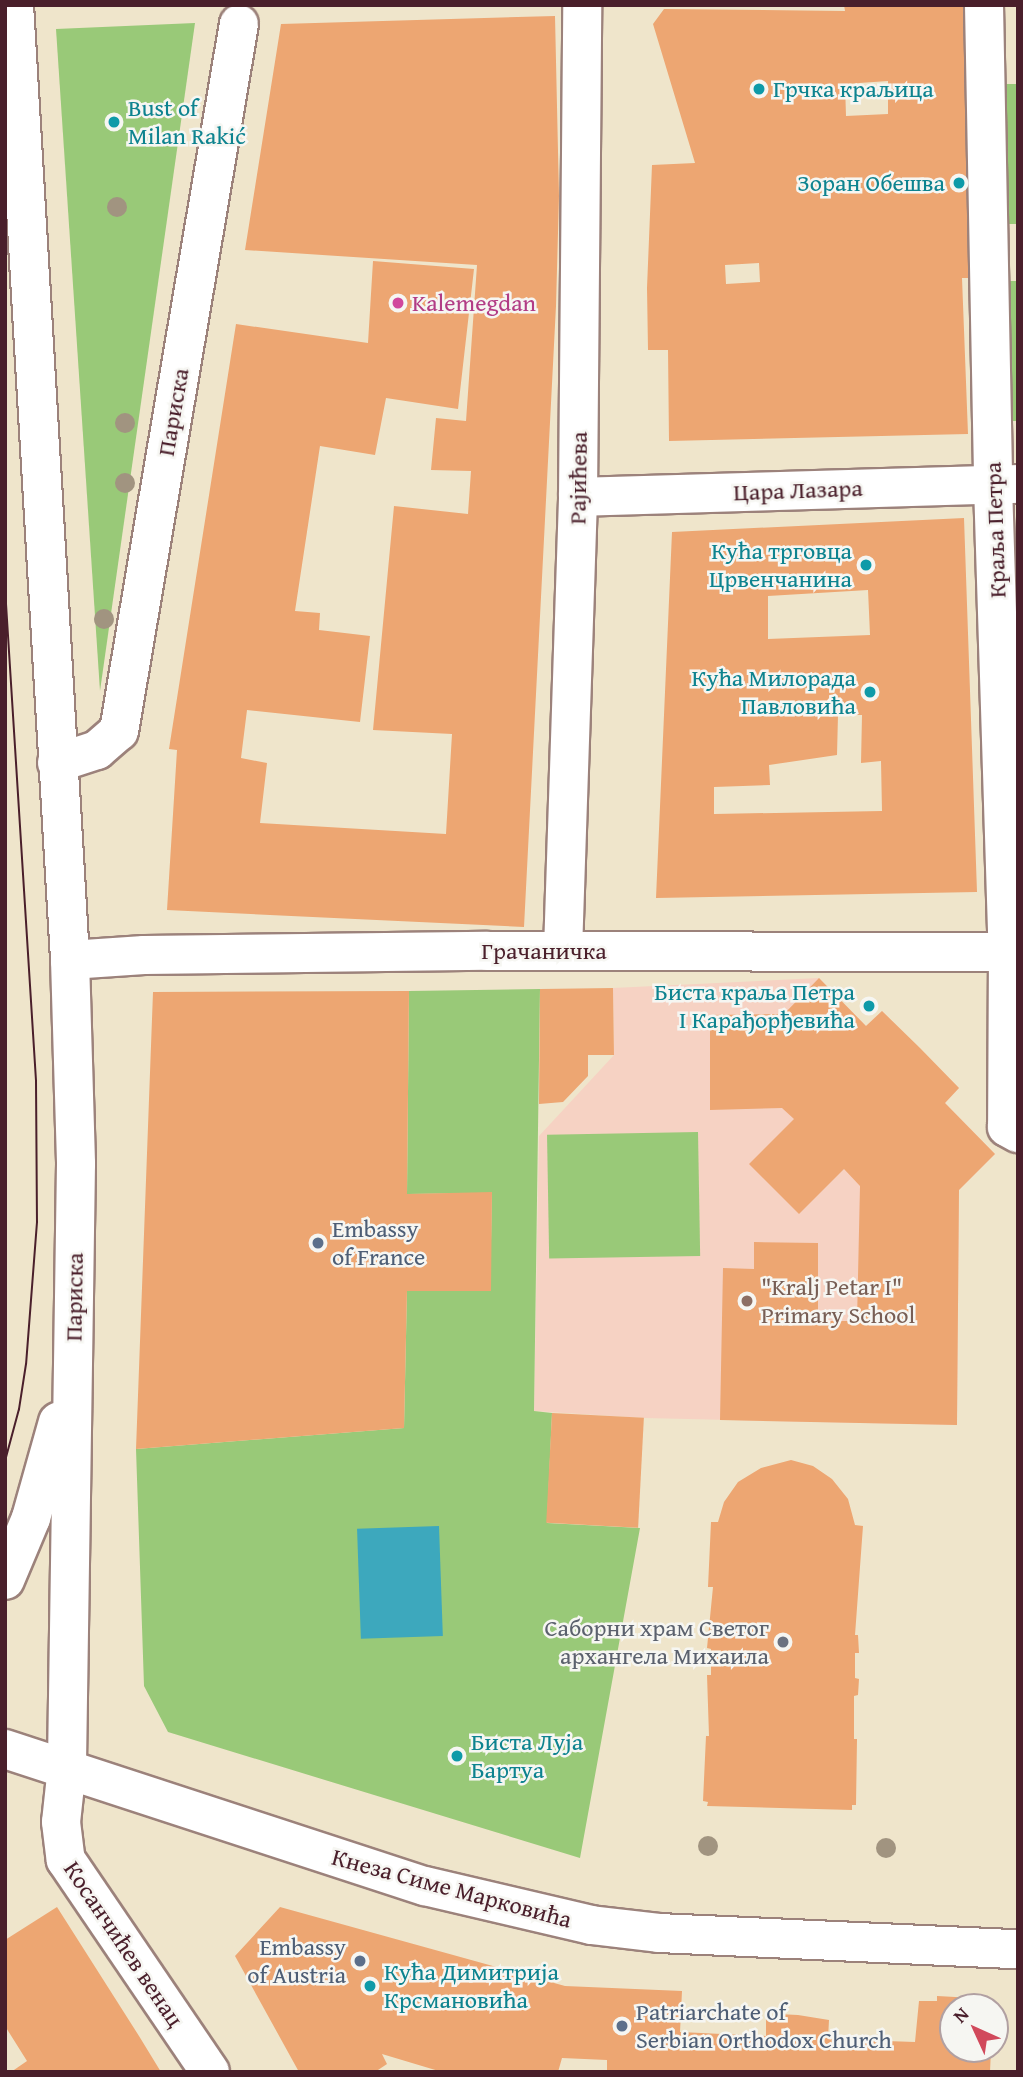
<!DOCTYPE html>
<meta charset="utf-8">
<style>
body{margin:0}
#map{position:relative;width:1023px;height:2077px;overflow:hidden;background:#efe5cb;font-family:"Gentium Book Plus",serif}
div>[style]{position:absolute}
[style*='--x']{left:calc(var(--x)*1px);top:calc(var(--y)*1px);width:calc(var(--w)*1px);rotate:calc(var(--a)*1deg)}
.built>*{inset:0;background:#f6d2c3}
.green>*{inset:0;background:#99c978;transform-origin:0 0}
.water>*{inset:0;background:#3da8bd;transform-origin:0 0}
.building>*{inset:0;background:#eda672;transform-origin:0 0}
.roads{filter:drop-shadow(2px 0 #9c827b) drop-shadow(-2px 0 #9c827b) drop-shadow(0 2px #9c827b) drop-shadow(0 -2px #9c827b)}
.pedestrian>*{height:38px;margin:-19px;padding:0 19px;transform-origin:19px;border-radius:19px;background:#fff}
.minor>*{height:38px;margin:-19px;padding:0 19px;transform-origin:19px;border-radius:19px;background:#fff}
.tertiary>*{height:38px;margin:-19px;padding:0 19px;transform-origin:19px;border-radius:19px;background:#fff}
.tram>*{height:2px;margin:-1px;padding:0 1px;transform-origin:1px;border-radius:1px;background:#4a1f2b}
.trees>*{width:20px;height:20px;margin:-10px;border-radius:50%;background:#a19480}
.dots>*{width:19px;height:19px;translate:-50% -50%;box-sizing:border-box;border:4px solid #f6f6f2;border-radius:50%}
span{translate:-50% -50%;white-space:nowrap;text-align:center;line-height:1.15;-webkit-text-stroke:5px #f6f6f2;paint-order:stroke}
.culture-label{font-size:24px;color:#0d838f}
.left{translate:0 -50%;text-align:left}
.right{translate:-100% -50%;text-align:right}
.hotel-label{font-size:24px;color:#b23c85}
.street-label{font-size:24px;color:#4a1f2b}
.service-label{font-size:24px;color:#4e5e75}
.education-label{font-size:24px;color:#785e54}
.worship-label{font-size:24px;color:#5b616d}
.frame{position:absolute;inset:0;border:7px solid #4a1f2b;pointer-events:none}
.north{position:absolute;left:939px;top:1993px;width:70px;height:70px;box-sizing:border-box;background:#f6f6f2;border:2px solid #b1a0a2;border-radius:50%;rotate:315deg;font-size:19px;font-weight:700;line-height:28px;text-align:center;color:#4a1f2b}
.north::after{content:'';display:block;margin:auto;width:24px;height:32px;background:#d1495b;clip-path:polygon(50% 0,100% 100%,50% 72%,0 100%)}
</style>
<div id="map">
<div class="built">
<i style="clip-path:polygon(819px 978px,866px 1026px,882px 1011px,959px 1088px,945px 1103px,995px 1154px,959px 1190px,957px 1425px,644px 1418px,534px 1411px,539px 1136px,614px 1055px,613px 988px)"></i>
</div>
<div class="green">
<i style="clip-path:polygon(195px 23px,100px 691px,56px 29px)"></i>
<i style="left:997px;top:84px;width:21px;height:140px"></i>
<i style="left:1001px;top:281px;width:17px;height:140px"></i>
<i style="clip-path:polygon(540px 989px,534px 1411px,552px 1413px,547px 1523px,640px 1528px,580px 1858px,168px 1732px,144px 1686px,136px 1449px,404px 1428px,407px 1291px,490px 1291px,492px 1193px,407px 1194px,409px 991px)"></i>
<i style="left:698px;top:1132px;width:124px;height:151px;rotate:89deg"></i>
</div>
<div class="water">
<i style="left:439px;top:1526px;width:110px;height:82px;rotate:88deg"></i>
</div>
<div class="building">
<i style="clip-path:polygon(evenodd,844px 5px,975px 5px,981px 278px,962px 278px,968px 434px,669px 441px,668px 350px,648px 350px,647px 288px,652px 165px,695px 163px,653px 24px,664px 9px,845px 11px,844px 5px,888px 81px,888px 114px,846px 116px,845px 84px,888px 81px,844px 5px,759px 263px,760px 282px,726px 284px,725px 265px,759px 263px)"></i>
<i style="clip-path:polygon(555px 16px,559px 196px,556px 306px,524px 927px,167px 910px,177px 750px,169px 749px,236px 324px,368px 343px,373px 261px,474px 269px,458px 409px,386px 398px,375px 455px,320px 446px,295px 611px,320px 613px,319px 630px,370px 636px,360px 722px,247px 710px,241px 758px,267px 763px,260px 823px,446px 834px,452px 734px,373px 730px,394px 506px,468px 514px,471px 471px,431px 470px,436px 418px,466px 421px,477px 265px,245px 250px,281px 24px)"></i>
<i style="clip-path:polygon(evenodd,964px 518px,977px 892px,656px 898px,672px 532px,964px 518px,868px 590px,870px 635px,768px 639px,768px 596px,868px 590px,964px 518px,838px 715px,862px 715px,861px 763px,881px 761px,882px 811px,714px 814px,714px 787px,770px 785px,769px 765px,837px 755px,838px 715px)"></i>
<i style="clip-path:polygon(819px 978px,866px 1026px,882px 1011px,920px 1048px,959px 1088px,945px 1103px,995px 1154px,959px 1190px,957px 1425px,720px 1420px,723px 1268px,754px 1269px,754px 1242px,818px 1243px,818px 1321px,857px 1321px,860px 1186px,844px 1169px,799px 1214px,749px 1164px,794px 1119px,782px 1108px,710px 1110px,710px 1015px,784px 1014px)"></i>
<i style="clip-path:polygon(613px 988px,614px 1055px,588px 1055px,588px 1076px,563px 1102px,539px 1104px,540px 989px)"></i>
<i style="clip-path:polygon(409px 991px,407px 1194px,492px 1192px,491px 1291px,407px 1291px,404px 1428px,136px 1449px,153px 992px)"></i>
<i style="left:552px;top:1413px;width:92px;height:110px;rotate:3deg"></i>
<i style="clip-path:polygon(791px 1460px,813px 1466px,832px 1479px,848px 1499px,855px 1525px,863px 1526px,855px 1635px,858px 1635px,859px 1653px,855px 1653px,855px 1678px,859px 1679px,858px 1695px,854px 1696px,854px 1739px,857px 1739px,856px 1805px,852px 1805px,852px 1810px,707px 1806px,708px 1802px,703px 1801px,706px 1736px,709px 1736px,707px 1675px,711px 1675px,711px 1649px,707px 1648px,713px 1587px,708px 1587px,711px 1522px,718px 1522px,724px 1502px,738px 1482px,761px 1468px)"></i>
<i style="clip-path:polygon(57px 1907px,139px 2036px,161px 2072px,11px 2072px,27px 2061px,5px 2026px,5px 1940px)"></i>
<i style="clip-path:polygon(280px 1907px,565px 1986px,682px 1991px,680px 2032px,766px 2036px,766px 2018px,778px 2019px,778px 2014px,798px 2015px,829px 2020px,828px 2039px,915px 2042px,919px 2001px,937px 2001px,937px 1996px,992px 1999px,991px 2007px,953px 2007px,953px 2049px,991px 2049px,990px 2072px,607px 2072px,607px 2060px,562px 2058px,558px 2072px,442px 2072px,382px 2054px,387px 2064px,375px 2072px,299px 2072px,235px 1956px)"></i>
</div>
<div class="roads">
<div class="pedestrian">
<i style="--x:984;--y:5;--w:480;--a:88.9"></i>
<i style="--x:993;--y:485;--w:467;--a:88.2"></i>
<i style="--x:1008;--y:952;--w:175;--a:90.3"></i>
<i style="--x:1007;--y:1127;--w:13;--a:29"></i>
<i style="--x:578;--y:497;--w:440;--a:-1.7"></i>
<i style="--x:487;--y:951;--w:531;--a:0.11"></i>
<i style="--x:563;--y:951;--w:454;--a:-88.1"></i>
<i style="--x:578;--y:497;--w:492;--a:-89.5"></i>
</div>
<div class="minor">
<i style="--x:57;--y:763;--w:42;--a:-18"></i>
<i style="--x:97;--y:750;--w:29;--a:-41"></i>
<i style="--x:119;--y:731;--w:717;--a:-80.37"></i>
<i style="--x:70;--y:960;--w:74;--a:-3.9"></i>
<i style="--x:144;--y:955;--w:343;--a:-0.7"></i>
<i style="--x:67;--y:1767;--w:55;--a:96.2"></i>
<i style="--x:61;--y:1822;--w:38;--a:83"></i>
<i style="--x:66;--y:1860;--w:256;--a:55.8"></i>
</div>
<div class="tertiary">
<i style="--x:14;--y:5;--w:957;--a:86.64"></i>
<i style="--x:70;--y:960;--w:204;--a:88.3"></i>
<i style="--x:76;--y:1164;--w:603;--a:90.86"></i>
<i style="--x:5;--y:1580;--w:67;--a:-67.2"></i>
<i style="--x:31;--y:1518;--w:100;--a:-74.3"></i>
<i style="--x:5;--y:1749;--w:442;--a:18.1"></i>
<i style="--x:425;--y:1886;--w:171;--a:13.2"></i>
<i style="--x:591;--y:1925;--w:68;--a:6.7"></i>
<i style="--x:659;--y:1933;--w:359;--a:2.6"></i>
</div>
</div>
<div class="tram">
<i style="--x:5;--y:588;--w:494;--a:86.4"></i>
<i style="--x:36;--y:1081;--w:141;--a:89.6"></i>
<i style="--x:37;--y:1222;--w:142;--a:94.4"></i>
<i style="--x:26;--y:1364;--w:46;--a:98.8"></i>
<i style="--x:19;--y:1409;--w:54;--a:105.1"></i>
</div>
<div class="trees">
<i style="left:117px;top:207px"></i>
<i style="left:125px;top:423px"></i>
<i style="left:125px;top:483px"></i>
<i style="left:104px;top:619px"></i>
<i style="left:708px;top:1846px"></i>
<i style="left:886px;top:1848px"></i>
</div>
<div class="dots">
<i style="left:759px;top:89px;background:#0f9aa8"></i>
<i style="left:114px;top:122px;background:#0f9aa8"></i>
<i style="left:959px;top:183px;background:#0f9aa8"></i>
<i style="left:398px;top:303px;background:#d1479c"></i>
<i style="left:866px;top:565px;background:#0f9aa8"></i>
<i style="left:870px;top:692px;background:#0f9aa8"></i>
<i style="left:869px;top:1006px;background:#0f9aa8"></i>
<i style="left:318px;top:1243px;background:#5c6f8a"></i>
<i style="left:747px;top:1301px;background:#8d6e63"></i>
<i style="left:783px;top:1642px;background:#6b7280"></i>
<i style="left:457px;top:1756px;background:#0f9aa8"></i>
<i style="left:360px;top:1961px;background:#5c6f8a"></i>
<i style="left:370px;top:1986px;background:#0f9aa8"></i>
<i style="left:622px;top:2026px;background:#5c6f8a"></i>
</div>
<div class="culture-label">
<span class="left" style="left:773px;top:89px">Грчка краљица</span>
<span class="left" style="left:128px;top:122px">Bust of<br>Milan Rakić</span>
<span class="right" style="left:945px;top:183px">Зоран Обешва</span>
<span class="right" style="left:852px;top:565px">Кућа трговца<br>Црвенчанина</span>
<span class="right" style="left:856px;top:692px">Кућа Милорада<br>Павловића</span>
<span class="right" style="left:855px;top:1006px">Биста краља Петра<br>I Карађорђевића</span>
<span class="left" style="left:471px;top:1756px">Биста Луја<br>Бартуа</span>
<span class="left" style="left:384px;top:1986px">Кућа Димитрија<br>Крсмановића</span>
</div>
<div class="hotel-label">
<span class="left" style="left:412px;top:303px">Kalemegdan</span>
</div>
<div class="street-label">
<span style="left:173px;top:412px;rotate:-80deg">Париска</span>
<span style="left:578px;top:478px;rotate:-89deg">Рајићева</span>
<span style="left:798px;top:490px;rotate:-2deg">Цара Лазара</span>
<span style="left:995px;top:530px;rotate:-92deg">Краља Петра</span>
<span style="left:544px;top:951px">Грачаничка</span>
<span style="left:74px;top:1297px;rotate:-89deg">Париска</span>
<span style="left:452px;top:1888px;rotate:15deg">Кнеза Симе Марковића</span>
<span style="left:124px;top:1944px;rotate:56deg">Косанчићев венац</span>
</div>
<div class="service-label">
<span class="left" style="left:332px;top:1243px">Embassy<br>of France</span>
<span class="right" style="left:346px;top:1961px">Embassy<br>of Austria</span>
<span class="left" style="left:636px;top:2026px">Patriarchate of<br>Serbian Orthodox Church</span>
</div>
<div class="education-label">
<span class="left" style="left:761px;top:1301px">"Kralj Petar I"<br>Primary School</span>
</div>
<div class="worship-label">
<span class="right" style="left:769px;top:1642px">Саборни храм Светог<br>архангела Михаила</span>
</div>
<div class="frame"></div>
<div class="north">N</div>
</div>
